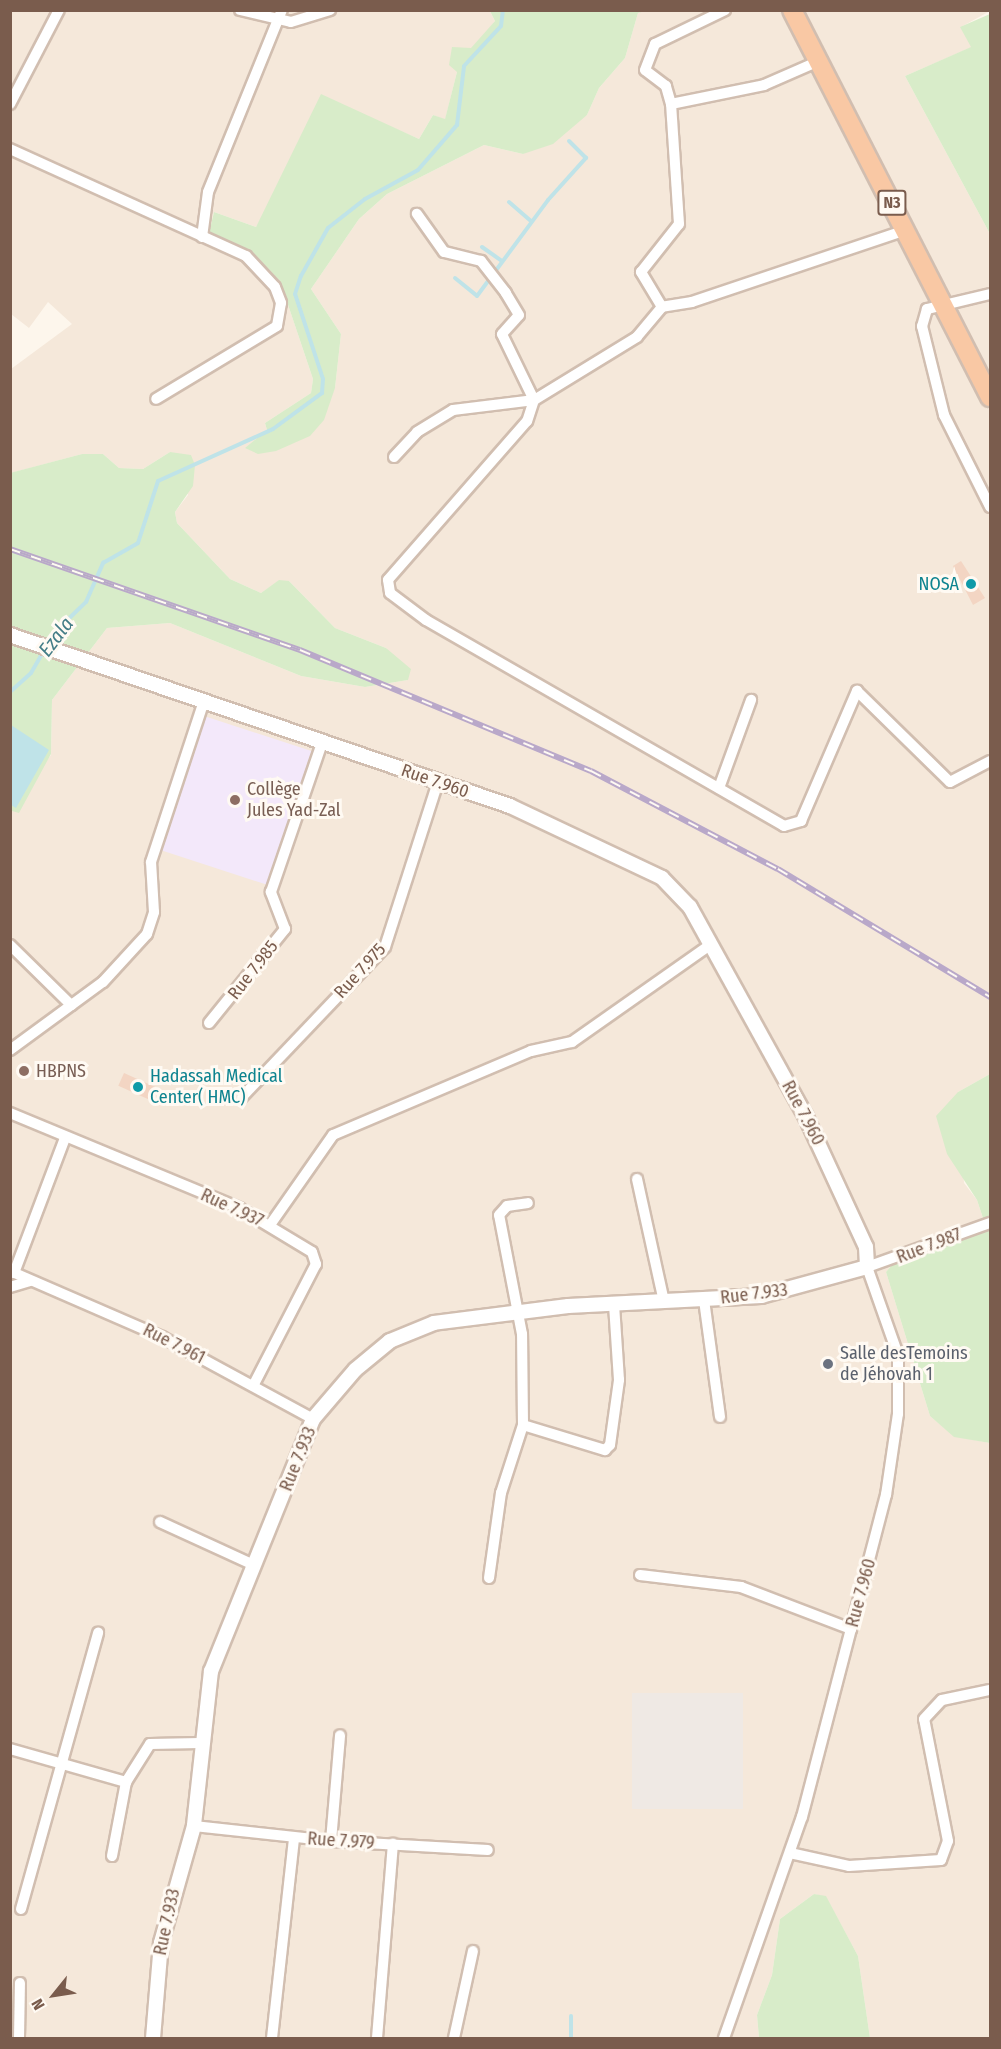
<!DOCTYPE html>
<meta charset="utf-8">
<style>
body{margin:0}
#map{position:relative;width:1001px;height:2049px;overflow:hidden;background:#fdf6ec;font-family:"Fira Sans Condensed",sans-serif}
div>[style]{position:absolute}
[style*='--x']{left:calc(var(--x)*1px);top:calc(var(--y)*1px);width:calc(var(--w)*1px);rotate:calc(var(--a)*1deg)}
.residential>*{inset:0;background:#f5e8da}
.industrial>*{inset:0;background:#efe9e4;transform-origin:0 0}
.education>*{inset:0;background:#f3e8fa;transform-origin:0 0}
.green>*{inset:0;background:#d8ecc9}
.water>*{inset:0;background:#bfe3e8}
.stream>*{height:4px;margin:-2px;padding:0 2px;transform-origin:2px;border-radius:2px;background:#bfe3e8}
.building>*{inset:0;background:#f3d5c3;transform-origin:0 0}
.roads{filter:drop-shadow(2px 0 #d1beb0) drop-shadow(-2px 0 #d1beb0) drop-shadow(0 2px #d1beb0) drop-shadow(0 -2px #d1beb0)}
.minor>*{height:10px;margin:-5px;padding:0 5px;transform-origin:5px;border-radius:5px;background:#fff}
.tertiary>*{height:14px;margin:-7px;padding:0 7px;transform-origin:7px;border-radius:7px;background:#fff}
.trunk>*{height:18px;margin:-9px;padding:0 9px;transform-origin:9px;border-radius:9px;background:#f9c8a4}
.rail>*{height:6px;margin-top:-3px;transform-origin:0;background:repeating-linear-gradient(90deg,#fffaf3 0 11px,#b9a8c9 0 22px);box-sizing:border-box;border-block:2px solid #b9a8c9}
.dots>*{width:16px;height:16px;translate:-50% -50%;box-sizing:border-box;border:3px solid #fffaf3;border-radius:50%}
span{translate:-50% -50%;white-space:nowrap;text-align:center;line-height:1.15;-webkit-text-stroke:6px #fffaf3;paint-order:stroke}
.shield-label span{padding:2px 4px;background:#fffaf3;border:2px solid;border-radius:4px;-webkit-text-stroke-width:0}
.shield-label{font-size:16px;color:#7a5c4d;font-weight:700}
.culture-label{font-size:18px;color:#0d838f}
.right{translate:-100% -50%;text-align:right}
.left{translate:0 -50%;text-align:left}
.street-label{font-size:18px;color:#7a5c4d}
.education-label{font-size:18px;color:#785e54}
.worship-label{font-size:18px;color:#5b616d}
.water-label{font-size:20px;color:#437c86;font-style:italic}
.frame{position:absolute;inset:0;border:12px solid #7a5c4d;pointer-events:none}
.north{position:absolute;left:24px;top:1965px;width:60px;height:60px;-webkit-text-stroke:4px #fffaf3;paint-order:stroke;rotate:240deg;font-size:16px;font-weight:700;line-height:24px;text-align:center;color:#7a5c4d}
.north::after{content:'';display:block;margin:auto;width:21px;height:27px;background:#7a5c4d;clip-path:polygon(50% 0,100% 100%,50% 72%,0 100%)}
</style>
<div id="map">
<div class="residential">
<i style="clip-path:polygon(645px 10px,990px 11px,961px 27px,972px 47px,905px 76px,990px 234px,990px 1074px,958px 1092px,964px 1183px,977px 1200px,987px 1230px,896px 1260px,886px 1272px,930px 1416px,954px 1436px,990px 1443px,990px 2038px,870px 2038px,858px 1956px,826px 1897px,814px 1894px,780px 1919px,772px 1975px,757px 2015px,759px 2038px,11px 2038px,10px 810px,51px 755px,52px 700px,107px 628px,170px 623px,301px 676px,365px 687px,408px 680px,386px 648px,335px 628px,289px 581px,279px 581px,261px 593px,230px 579px,177px 523px,175px 512px,188px 495px,170px 452px,143px 469px,119px 468px,103px 454px,82px 454px,11px 473px,11px 369px,72px 324px,48px 302px,29px 328px,11px 314px,11px 11px,490px 11px,495px 21px,457px 72px,445px 120px,433px 115px,419px 139px,389px 126px,268px 206px,256px 227px,214px 212px,209px 233px,256px 256px,280px 281px,313px 379px,311px 393px,265px 423px,267px 430px,244px 445px,335px 388px,341px 334px,311px 289px,359px 219px,387px 194px,484px 145px,523px 154px,587px 115px,599px 88px,625px 58px,638px 13px)"></i>
</div>
<div class="industrial">
<i style="left:632px;top:1693px;width:111px;height:116px"></i>
</div>
<div class="education">
<i style="left:204px;top:716px;width:113px;height:141px;rotate:18deg"></i>
</div>
<div class="green">
<i style="clip-path:polygon(490px 11px,645px 11px,638px 13px,625px 58px,599px 88px,587px 115px,553px 144px,523px 154px,484px 145px,387px 194px,359px 219px,311px 289px,341px 334px,335px 388px,324px 420px,310px 436px,276px 451px,258px 454px,245px 448px,267px 430px,265px 423px,311px 393px,313px 379px,280px 281px,256px 256px,209px 233px,214px 212px,256px 227px,321px 94px,419px 139px,433px 115px,445px 119px,457px 72px,449px 65px,452px 47px,471px 48px,495px 21px)"></i>
<i style="clip-path:polygon(990px 14px,990px 234px,905px 76px,971px 47px,960px 27px)"></i>
<i style="clip-path:polygon(170px 452px,191px 455px,195px 465px,193px 486px,175px 512px,177px 523px,230px 579px,261px 593px,279px 580px,289px 581px,335px 628px,386px 648px,411px 669px,408px 680px,365px 687px,301px 676px,170px 623px,107px 628px,52px 700px,51px 754px,19px 813px,12px 811px,10px 473px,82px 454px,103px 454px,119px 468px,143px 469px)"></i>
<i style="clip-path:polygon(990px 1074px,990px 1443px,954px 1437px,930px 1416px,886px 1272px,896px 1260px,987px 1230px,977px 1200px,947px 1154px,936px 1116px,958px 1092px)"></i>
<i style="clip-path:polygon(814px 1894px,826px 1896px,858px 1956px,870px 2038px,759px 2038px,757px 2015px,772px 1975px,780px 1919px)"></i>
</div>
<div class="water">
<i style="clip-path:polygon(11px 725px,49px 750px,16px 808px,11px 805px)"></i>
</div>
<div class="stream">
<i style="--x:509;--y:202;--w:29;--a:41"></i>
<i style="--x:482;--y:247;--w:24;--a:35"></i>
<i style="--x:455;--y:278;--w:28;--a:39"></i>
<i style="--x:477;--y:296;--w:119;--a:-53.5"></i>
<i style="--x:548;--y:200;--w:57;--a:-47.9"></i>
<i style="--x:586;--y:158;--w:24;--a:-135"></i>
<i style="--x:10;--y:692;--w:28;--a:-42"></i>
<i style="--x:31;--y:673;--w:46;--a:-60.1"></i>
<i style="--x:54;--y:633;--w:45;--a:-44.1"></i>
<i style="--x:86;--y:602;--w:43;--a:-66.4"></i>
<i style="--x:103;--y:563;--w:40;--a:-29.7"></i>
<i style="--x:138;--y:543;--w:65;--a:-72.1"></i>
<i style="--x:158;--y:481;--w:126;--a:-24.3"></i>
<i style="--x:273;--y:429;--w:61;--a:-36.3"></i>
<i style="--x:322;--y:393;--w:14;--a:-86"></i>
<i style="--x:323;--y:379;--w:89;--a:-108.2"></i>
<i style="--x:295;--y:294;--w:19;--a:-72"></i>
<i style="--x:301;--y:276;--w:55;--a:-60.6"></i>
<i style="--x:328;--y:228;--w:47;--a:-38.1"></i>
<i style="--x:365;--y:199;--w:60;--a:-28.7"></i>
<i style="--x:418;--y:170;--w:60;--a:-49.1"></i>
<i style="--x:457;--y:125;--w:59;--a:-83.2"></i>
<i style="--x:464;--y:66;--w:54;--a:-47.2"></i>
<i style="--x:501;--y:26;--w:16;--a:-83"></i>
<i style="--x:571;--y:2016;--w:22;--a:90"></i>
</div>
<div class="building">
<i style="clip-path:polygon(961px 561px,985px 598px,973px 605px,953px 566px)"></i>
<i style="left:124px;top:1073px;width:36px;height:14px;rotate:24deg"></i>
</div>
<div class="roads">
<div class="minor">
<i style="--x:240;--y:10;--w:52;--a:13.2"></i>
<i style="--x:291;--y:22;--w:41;--a:-17.1"></i>
<i style="--x:10;--y:104;--w:106;--a:-62.5"></i>
<i style="--x:671;--y:104;--w:19;--a:-106"></i>
<i style="--x:666;--y:86;--w:26;--a:-143"></i>
<i style="--x:645;--y:70;--w:28;--a:-69"></i>
<i style="--x:655;--y:44;--w:78;--a:-25.9"></i>
<i style="--x:10;--y:149;--w:259;--a:24.4"></i>
<i style="--x:246;--y:256;--w:42;--a:46.9"></i>
<i style="--x:275;--y:287;--w:17;--a:69"></i>
<i style="--x:281;--y:303;--w:23;--a:100"></i>
<i style="--x:277;--y:326;--w:141;--a:148.9"></i>
<i style="--x:906;--y:230;--w:226;--a:161.4"></i>
<i style="--x:692;--y:302;--w:30;--a:171"></i>
<i style="--x:662;--y:307;--w:39;--a:130"></i>
<i style="--x:637;--y:337;--w:121;--a:148.5"></i>
<i style="--x:534;--y:400;--w:22;--a:108"></i>
<i style="--x:527;--y:421;--w:211;--a:131.2"></i>
<i style="--x:388;--y:580;--w:13;--a:81"></i>
<i style="--x:390;--y:593;--w:45;--a:36.9"></i>
<i style="--x:426;--y:620;--w:413;--a:29.9"></i>
<i style="--x:784;--y:826;--w:18;--a:-16"></i>
<i style="--x:801;--y:821;--w:142;--a:-66.7"></i>
<i style="--x:857;--y:691;--w:130;--a:44.4"></i>
<i style="--x:950;--y:782;--w:45;--a:-27.7"></i>
<i style="--x:202;--y:237;--w:45;--a:-82.4"></i>
<i style="--x:208;--y:192;--w:196;--a:-67.9"></i>
<i style="--x:990;--y:294;--w:65;--a:166.6"></i>
<i style="--x:927;--y:309;--w:18;--a:106"></i>
<i style="--x:922;--y:326;--w:92;--a:76.1"></i>
<i style="--x:944;--y:415;--w:103;--a:63.4"></i>
<i style="--x:662;--y:307;--w:41;--a:-121"></i>
<i style="--x:641;--y:272;--w:61;--a:-51.6"></i>
<i style="--x:679;--y:224;--w:120;--a:-93.8"></i>
<i style="--x:671;--y:104;--w:95;--a:-11.5"></i>
<i style="--x:764;--y:85;--w:60;--a:-23.6"></i>
<i style="--x:394;--y:457;--w:34;--a:-47"></i>
<i style="--x:417;--y:432;--w:42;--a:-31.4"></i>
<i style="--x:453;--y:410;--w:82;--a:-7"></i>
<i style="--x:534;--y:400;--w:73;--a:-115.9"></i>
<i style="--x:502;--y:334;--w:25;--a:-48"></i>
<i style="--x:519;--y:315;--w:26;--a:-121"></i>
<i style="--x:506;--y:293;--w:41;--a:-128"></i>
<i style="--x:481;--y:261;--w:38;--a:-166"></i>
<i style="--x:444;--y:252;--w:47;--a:-125.4"></i>
<i style="--x:719;--y:788;--w:94;--a:-70"></i>
<i style="--x:10;--y:945;--w:86;--a:44.5"></i>
<i style="--x:209;--y:1023;--w:121;--a:-51"></i>
<i style="--x:285;--y:929;--w:40;--a:-111"></i>
<i style="--x:271;--y:892;--w:157;--a:-71.1"></i>
<i style="--x:10;--y:1050;--w:115;--a:-36.2"></i>
<i style="--x:103;--y:982;--w:65;--a:-47.5"></i>
<i style="--x:147;--y:934;--w:23;--a:-72"></i>
<i style="--x:154;--y:912;--w:50;--a:-93.4"></i>
<i style="--x:151;--y:862;--w:169;--a:-71.8"></i>
<i style="--x:242;--y:1097;--w:207;--a:-46.4"></i>
<i style="--x:385;--y:947;--w:173;--a:-72.2"></i>
<i style="--x:10;--y:1113;--w:248;--a:22.5"></i>
<i style="--x:239;--y:1208;--w:85;--a:31.1"></i>
<i style="--x:312;--y:1252;--w:13;--a:72"></i>
<i style="--x:316;--y:1264;--w:137;--a:117.3"></i>
<i style="--x:637;--y:1179;--w:126;--a:77.6"></i>
<i style="--x:270;--y:1225;--w:110;--a:-55"></i>
<i style="--x:333;--y:1135;--w:215;--a:-23"></i>
<i style="--x:531;--y:1051;--w:42;--a:-12.4"></i>
<i style="--x:572;--y:1042;--w:169;--a:-35.1"></i>
<i style="--x:10;--y:1271;--w:166;--a:23.5"></i>
<i style="--x:162;--y:1337;--w:172;--a:28.5"></i>
<i style="--x:14;--y:1273;--w:144;--a:-69.3"></i>
<i style="--x:10;--y:1287;--w:21;--a:-17"></i>
<i style="--x:704;--y:1300;--w:118;--a:82.2"></i>
<i style="--x:523;--y:1425;--w:86;--a:17"></i>
<i style="--x:605;--y:1450;--w:7;--a:-45"></i>
<i style="--x:610;--y:1445;--w:66;--a:-82.1"></i>
<i style="--x:619;--y:1380;--w:76;--a:-93.8"></i>
<i style="--x:160;--y:1522;--w:103;--a:24.6"></i>
<i style="--x:640;--y:1575;--w:102;--a:6.8"></i>
<i style="--x:741;--y:1587;--w:118;--a:20.9"></i>
<i style="--x:489;--y:1578;--w:86;--a:-82"></i>
<i style="--x:501;--y:1493;--w:71;--a:-72.1"></i>
<i style="--x:523;--y:1425;--w:91;--a:-90.6"></i>
<i style="--x:522;--y:1334;--w:121;--a:-100.9"></i>
<i style="--x:499;--y:1215;--w:12;--a:-48"></i>
<i style="--x:507;--y:1206;--w:21;--a:-8"></i>
<i style="--x:10;--y:1749;--w:121;--a:15.9"></i>
<i style="--x:126;--y:1782;--w:45;--a:-57.7"></i>
<i style="--x:150;--y:1744;--w:50;--a:-1.1"></i>
<i style="--x:194;--y:1826;--w:138;--a:6.2"></i>
<i style="--x:331;--y:1841;--w:157;--a:3.3"></i>
<i style="--x:331;--y:1841;--w:106;--a:-85.1"></i>
<i style="--x:790;--y:1853;--w:60;--a:12.4"></i>
<i style="--x:849;--y:1866;--w:92;--a:-3.7"></i>
<i style="--x:941;--y:1860;--w:20;--a:-70"></i>
<i style="--x:948;--y:1841;--w:124;--a:-101.1"></i>
<i style="--x:924;--y:1719;--w:26;--a:-47"></i>
<i style="--x:942;--y:1700;--w:49;--a:-11.8"></i>
<i style="--x:112;--y:1856;--w:75;--a:-79.3"></i>
<i style="--x:21;--y:1909;--w:287;--a:-74.4"></i>
<i style="--x:19;--y:2038;--w:55;--a:-89"></i>
<i style="--x:272;--y:2038;--w:201;--a:-83.7"></i>
<i style="--x:377;--y:2038;--w:195;--a:-85.3"></i>
<i style="--x:454;--y:2038;--w:89;--a:-77.7"></i>
<i style="--x:724;--y:2038;--w:234;--a:-70.6"></i>
<i style="--x:802;--y:1817;--w:333;--a:-75.4"></i>
<i style="--x:886;--y:1495;--w:82;--a:-81.6"></i>
<i style="--x:898;--y:1414;--w:59;--a:-90"></i>
<i style="--x:898;--y:1355;--w:93;--a:-109.4"></i>
<i style="--x:867;--y:1267;--w:131;--a:-19.7"></i>
</div>
<div class="tertiary">
<i style="--x:10;--y:635;--w:528;--a:18.88"></i>
<i style="--x:510;--y:806;--w:168;--a:25.3"></i>
<i style="--x:662;--y:878;--w:40;--a:46"></i>
<i style="--x:690;--y:907;--w:238;--a:61.1"></i>
<i style="--x:805;--y:1115;--w:145;--a:65.2"></i>
<i style="--x:866;--y:1247;--w:20;--a:87"></i>
<i style="--x:867;--y:1267;--w:110;--a:164.7"></i>
<i style="--x:761;--y:1296;--w:193;--a:177"></i>
<i style="--x:568;--y:1306;--w:135;--a:172.8"></i>
<i style="--x:434;--y:1323;--w:48;--a:157.8"></i>
<i style="--x:390;--y:1341;--w:45;--a:140.4"></i>
<i style="--x:355;--y:1370;--w:65;--a:130.6"></i>
<i style="--x:313;--y:1419;--w:272;--a:112"></i>
<i style="--x:211;--y:1671;--w:156;--a:96.3"></i>
<i style="--x:194;--y:1826;--w:122;--a:105.8"></i>
<i style="--x:161;--y:1943;--w:95;--a:94.8"></i>
</div>
<div class="trunk">
<i style="--x:792;--y:10;--w:435;--a:62.9"></i>
</div>
</div>
<div class="rail">
<i style="--x:10;--y:549;--w:307;--a:19.2"></i>
<i style="--x:300;--y:650;--w:315;--a:22.6"></i>
<i style="--x:591;--y:771;--w:211;--a:27.7"></i>
<i style="--x:778;--y:869;--w:248;--a:31.1"></i>
</div>
<div class="dots">
<i style="left:971px;top:584px;background:#0f9aa8"></i>
<i style="left:235px;top:800px;background:#8d6e63"></i>
<i style="left:24px;top:1071px;background:#8d6e63"></i>
<i style="left:138px;top:1087px;background:#0f9aa8"></i>
<i style="left:828px;top:1364px;background:#6b7280"></i>
</div>
<div class="shield-label">
<span style="left:892px;top:203px">N3</span>
</div>
<div class="culture-label">
<span class="right" style="left:959px;top:584px">NOSA</span>
<span class="left" style="left:150px;top:1087px">Hadassah Medical<br>Center( HMC)</span>
</div>
<div class="street-label">
<span style="left:435px;top:781px;rotate:19deg">Rue 7.960</span>
<span style="left:253px;top:970px;rotate:-52deg">Rue 7.985</span>
<span style="left:360px;top:971px;rotate:-48deg">Rue 7.975</span>
<span style="left:803px;top:1113px;rotate:62deg">Rue 7.960</span>
<span style="left:232px;top:1208px;rotate:25deg">Rue 7.937</span>
<span style="left:929px;top:1246px;rotate:-21deg">Rue 7.987</span>
<span style="left:754px;top:1294px;rotate:-7deg">Rue 7.933</span>
<span style="left:174px;top:1344px;rotate:27deg">Rue 7.961</span>
<span style="left:298px;top:1459px;rotate:-68deg">Rue 7.933</span>
<span style="left:861px;top:1593px;rotate:-75deg">Rue 7.960</span>
<span style="left:341px;top:1841px;rotate:4deg">Rue 7.979</span>
<span style="left:167px;top:1922px;rotate:-78deg">Rue 7.933</span>
</div>
<div class="education-label">
<span class="left" style="left:247px;top:800px">Collège<br>Jules Yad-Zal</span>
<span class="left" style="left:36px;top:1071px">HBPNS</span>
</div>
<div class="worship-label">
<span class="left" style="left:840px;top:1364px">Salle desTemoins<br>de Jéhovah 1</span>
</div>
<div class="water-label">
<span style="left:56px;top:637px;rotate:-53deg">Ezala</span>
</div>
<div class="frame"></div>
<div class="north">N</div>
</div>
